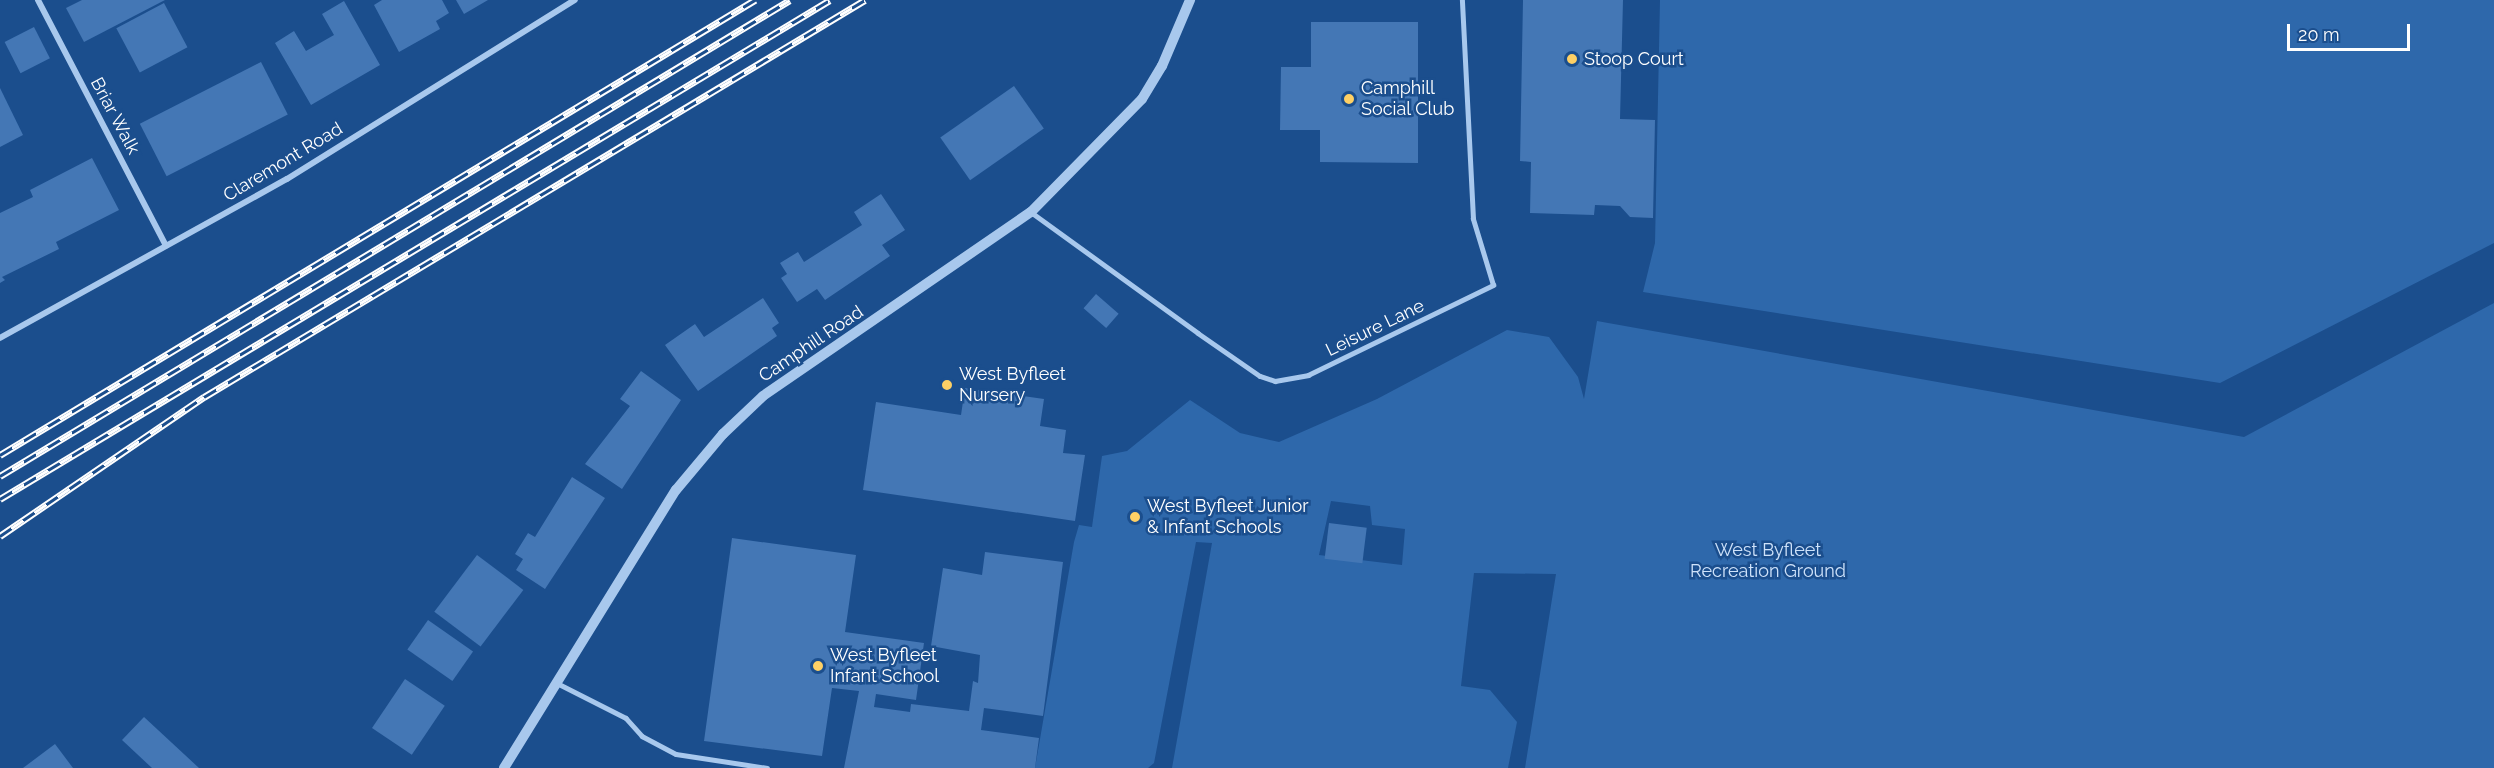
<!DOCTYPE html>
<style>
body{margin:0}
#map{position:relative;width:2494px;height:768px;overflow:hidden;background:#1b4e8d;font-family:Raleway,sans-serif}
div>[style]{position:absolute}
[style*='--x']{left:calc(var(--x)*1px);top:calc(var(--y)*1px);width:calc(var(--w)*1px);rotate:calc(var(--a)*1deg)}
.green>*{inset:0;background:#2e68ab}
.building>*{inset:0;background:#4477b5;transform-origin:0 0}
.service>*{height:4.5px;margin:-2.25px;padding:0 2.25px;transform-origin:2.25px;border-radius:2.25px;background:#a8c8ed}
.minor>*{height:6px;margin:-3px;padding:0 3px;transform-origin:3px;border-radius:3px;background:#a8c8ed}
.tertiary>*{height:10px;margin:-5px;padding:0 5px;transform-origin:5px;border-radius:5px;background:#a8c8ed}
.rail>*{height:7px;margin-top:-3.5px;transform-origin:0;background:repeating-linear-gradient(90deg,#1b4e8d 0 14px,#fff 0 28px);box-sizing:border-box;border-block:2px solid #fff}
.dots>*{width:16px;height:16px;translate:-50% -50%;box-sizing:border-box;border:3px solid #1b4e8d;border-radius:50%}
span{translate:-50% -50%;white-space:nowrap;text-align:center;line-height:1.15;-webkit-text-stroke:5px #1b4e8d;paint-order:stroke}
.poi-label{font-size:18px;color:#fff}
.left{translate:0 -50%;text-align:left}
.street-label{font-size:18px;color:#fff}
.park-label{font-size:18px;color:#cee2fa}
.scale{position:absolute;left:2287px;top:24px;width:123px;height:27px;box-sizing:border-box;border:3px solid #fff;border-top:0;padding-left:8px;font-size:18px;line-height:21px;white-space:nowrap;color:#fff;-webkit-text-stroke:4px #1b4e8d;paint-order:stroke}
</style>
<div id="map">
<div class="green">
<i style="clip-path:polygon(1660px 0,2494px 0,2494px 243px,2220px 383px,1643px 292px,1655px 243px)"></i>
<i style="clip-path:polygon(evenodd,2494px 303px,2494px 768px,1525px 768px,1556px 574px,1474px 573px,1461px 686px,1490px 690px,1517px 722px,1508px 768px,1172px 768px,1212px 543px,1196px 542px,1154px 763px,1148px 768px,1035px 768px,1074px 542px,1079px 525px,1092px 527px,1102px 456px,1127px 451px,1190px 400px,1240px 433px,1279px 442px,1377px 399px,1507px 330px,1549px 337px,1578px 377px,1584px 399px,1597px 321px,2244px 437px,2494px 303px,1331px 501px,1370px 506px,1372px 525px,1405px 529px,1402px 565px,1319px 555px,1331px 501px)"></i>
</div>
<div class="building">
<i style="clip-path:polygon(82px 0,165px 0,84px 42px,66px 8px)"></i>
<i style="clip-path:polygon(382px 0,442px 0,449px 13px,436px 21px,440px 29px,399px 52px,374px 5px)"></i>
<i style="clip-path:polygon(456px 0,488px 0,464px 14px)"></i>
<i style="clip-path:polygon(1523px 0,1623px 0,1620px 119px,1655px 120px,1653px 218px,1630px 217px,1620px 206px,1595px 205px,1594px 215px,1530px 213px,1531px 162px,1520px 161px)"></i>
<i style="clip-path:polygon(344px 1px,380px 65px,311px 105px,275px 43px,294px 31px,306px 51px,334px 35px,322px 14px)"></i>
<i style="left:164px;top:3px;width:50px;height:54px;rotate:62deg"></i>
<i style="clip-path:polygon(1311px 22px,1418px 22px,1418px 163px,1320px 162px,1320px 130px,1280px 130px,1281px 67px,1311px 67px)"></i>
<i style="left:34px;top:27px;width:35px;height:33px;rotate:63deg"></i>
<i style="left:261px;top:62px;width:59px;height:136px;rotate:63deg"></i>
<i style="left:1014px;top:86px;width:52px;height:90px;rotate:55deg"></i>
<i style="clip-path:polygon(0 88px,23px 135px,0 147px)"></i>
<i style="clip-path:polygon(92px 158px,119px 210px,56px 242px,59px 249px,2px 277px,5px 280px,0 283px,0 213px,33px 197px,30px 190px)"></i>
<i style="clip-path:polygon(881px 194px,905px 230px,882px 245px,890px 256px,825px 300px,817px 289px,797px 302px,781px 278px,787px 274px,780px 263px,798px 252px,804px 262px,862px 225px,854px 212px)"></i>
<i style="left:1096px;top:294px;width:30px;height:19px;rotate:41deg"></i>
<i style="clip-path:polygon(763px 298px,779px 323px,772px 328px,777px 336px,698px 391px,665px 345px,695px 324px,704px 337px)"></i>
<i style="clip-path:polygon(641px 371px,681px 400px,622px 489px,585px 464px,630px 406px,620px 399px)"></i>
<i style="clip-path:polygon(965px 388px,1044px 399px,1040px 426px,1066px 430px,1063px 453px,1085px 455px,1075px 521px,863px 490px,876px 402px,961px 415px)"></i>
<i style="clip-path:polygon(572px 477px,605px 498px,545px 589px,516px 570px,523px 559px,515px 554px,528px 533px,535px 537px)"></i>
<i style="left:1329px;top:523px;width:38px;height:36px;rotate:7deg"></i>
<i style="clip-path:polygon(732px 538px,856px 555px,845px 632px,924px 643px,916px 700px,876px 694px,874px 707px,910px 712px,911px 704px,969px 711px,973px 681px,978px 683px,980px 655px,931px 646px,943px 568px,982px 575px,985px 552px,1063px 562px,1043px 716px,984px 708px,981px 730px,1039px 738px,1035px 768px,844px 768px,859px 691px,832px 688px,822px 756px,704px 741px)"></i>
<i style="left:477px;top:555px;width:58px;height:71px;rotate:37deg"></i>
<i style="left:428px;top:620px;width:55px;height:36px;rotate:35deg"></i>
<i style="left:405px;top:679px;width:48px;height:59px;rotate:34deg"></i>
<i style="clip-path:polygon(144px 717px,199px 768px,152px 768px,122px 740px)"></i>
<i style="clip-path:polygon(55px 744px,73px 768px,23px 768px)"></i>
</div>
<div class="service">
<i style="--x:1031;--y:212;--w:206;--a:35.9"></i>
<i style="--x:1198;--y:333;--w:75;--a:34.7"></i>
<i style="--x:1260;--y:376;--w:16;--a:18"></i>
<i style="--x:1275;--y:381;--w:34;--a:-10"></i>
<i style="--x:1308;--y:375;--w:206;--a:-25.9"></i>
<i style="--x:1493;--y:285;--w:69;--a:-106.9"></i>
<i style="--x:1473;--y:219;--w:219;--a:-92.9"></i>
<i style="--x:557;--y:683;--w:77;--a:26.9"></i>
<i style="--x:626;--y:718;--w:24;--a:48"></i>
<i style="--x:642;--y:736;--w:38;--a:28"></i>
<i style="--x:676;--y:754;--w:92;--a:8.7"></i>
</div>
<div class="minor">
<i style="--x:38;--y:0;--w:277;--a:62.5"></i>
<i style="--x:0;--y:338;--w:328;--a:-29"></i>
<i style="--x:287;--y:179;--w:339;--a:-31.9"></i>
</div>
<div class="tertiary">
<i style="--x:504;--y:768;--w:327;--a:-58.3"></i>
<i style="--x:676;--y:490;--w:73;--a:-50"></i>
<i style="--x:723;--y:434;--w:55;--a:-43.5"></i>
<i style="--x:763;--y:396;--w:325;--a:-34.5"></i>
<i style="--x:1031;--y:212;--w:158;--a:-45.5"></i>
<i style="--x:1142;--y:99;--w:39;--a:-59"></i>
<i style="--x:1162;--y:66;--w:72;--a:-67"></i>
</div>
<div class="rail">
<i style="--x:0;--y:455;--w:882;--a:-31.08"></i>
<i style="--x:0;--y:476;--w:922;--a:-31.07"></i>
<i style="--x:0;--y:499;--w:968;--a:-31.01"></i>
<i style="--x:0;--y:536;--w:247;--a:-34.3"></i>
<i style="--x:204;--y:397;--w:771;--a:-30.99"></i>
</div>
<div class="dots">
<i style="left:1572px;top:59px;background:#fed065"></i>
<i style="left:1349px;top:99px;background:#fed065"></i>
<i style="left:947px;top:385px;background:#fed065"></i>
<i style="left:1135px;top:517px;background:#fed065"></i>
<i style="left:818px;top:666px;background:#fed065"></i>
</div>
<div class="poi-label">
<span class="left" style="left:1584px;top:59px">Stoop Court</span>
<span class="left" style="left:1361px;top:99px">Camphill<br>Social Club</span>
<span class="left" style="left:959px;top:385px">West Byfleet<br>Nursery</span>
<span class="left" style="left:1147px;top:517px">West Byfleet Junior<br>&amp; Infant Schools</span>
<span class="left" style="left:830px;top:666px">West Byfleet<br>Infant School</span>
</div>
<div class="street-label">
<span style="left:115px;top:116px;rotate:62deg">Briar Walk</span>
<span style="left:283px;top:162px;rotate:-31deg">Claremont Road</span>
<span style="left:1375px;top:328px;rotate:-26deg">Leisure Lane</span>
<span style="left:811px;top:344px;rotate:-34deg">Camphill Road</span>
</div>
<div class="park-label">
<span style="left:1768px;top:561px">West Byfleet<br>Recreation Ground</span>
</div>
<div class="scale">20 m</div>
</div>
